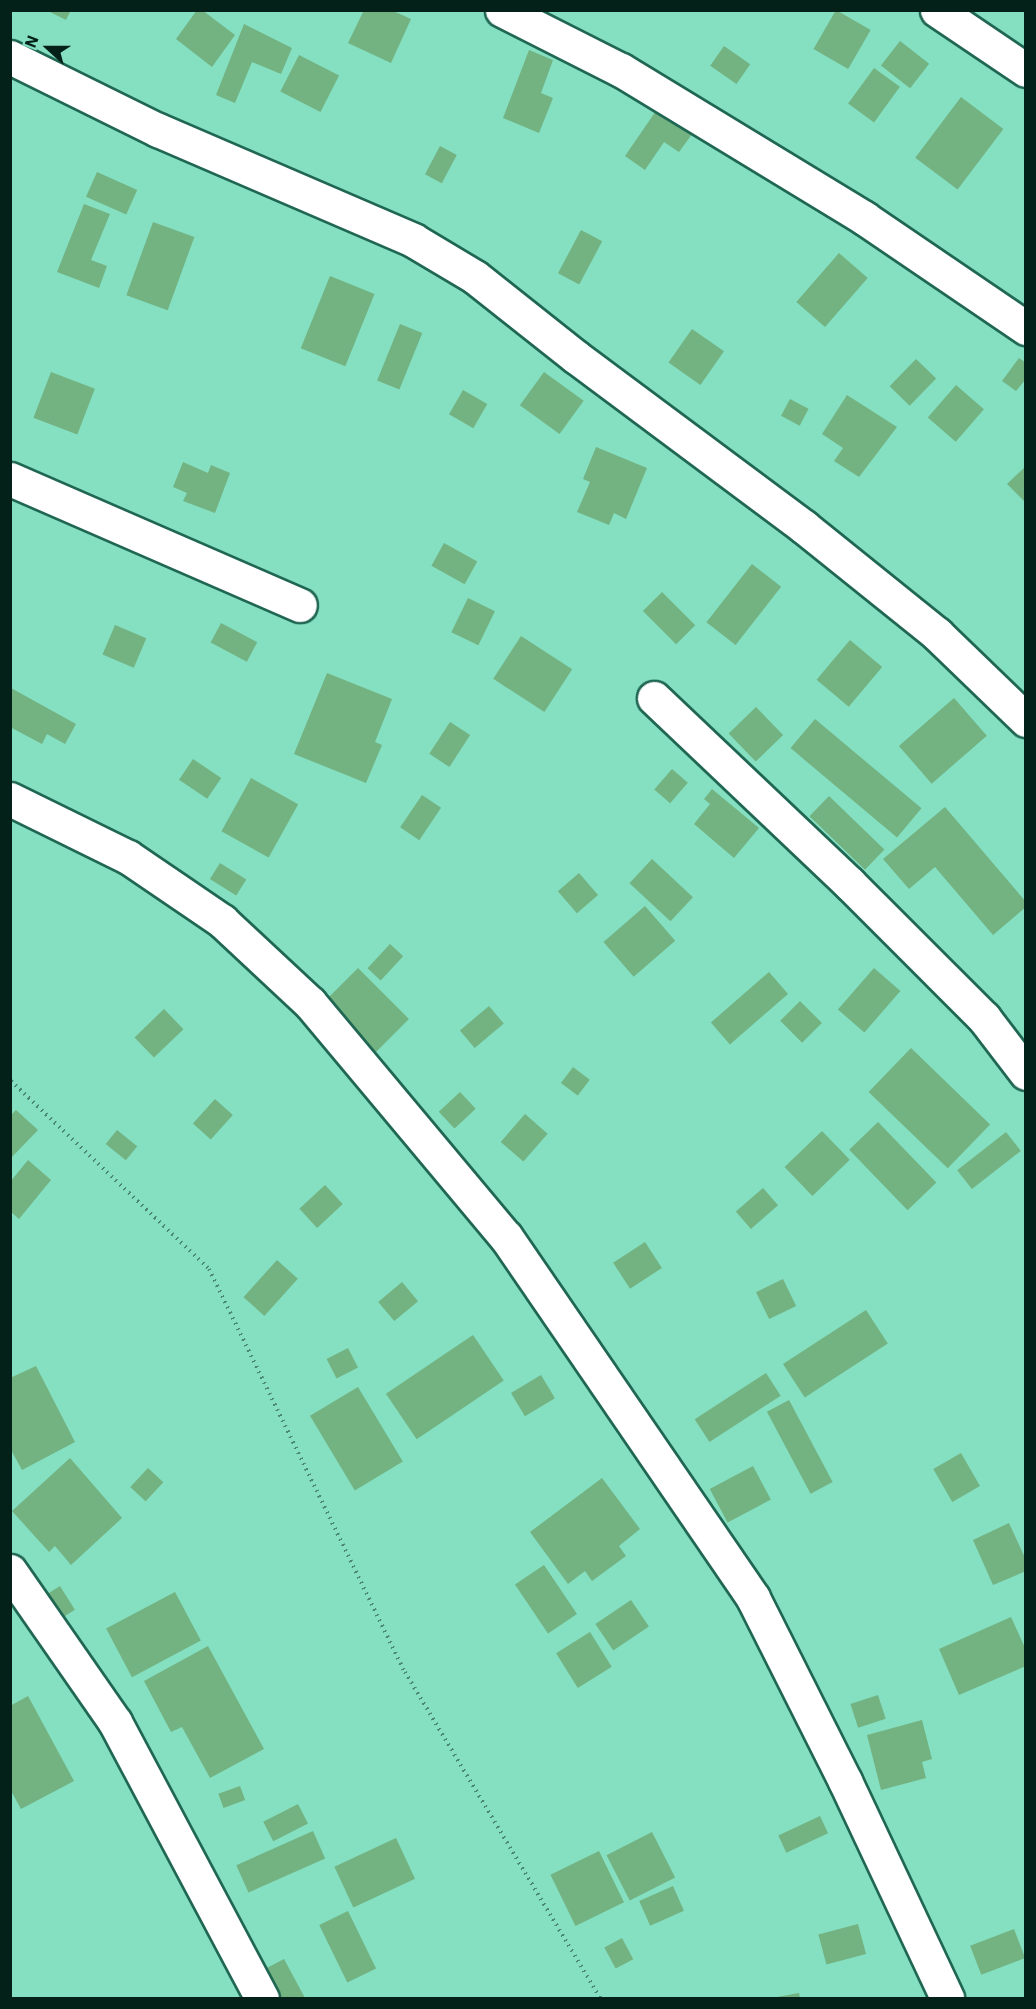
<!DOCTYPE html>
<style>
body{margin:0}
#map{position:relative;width:1036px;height:2009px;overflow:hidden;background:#85dfc1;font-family:"IBM Plex Sans",sans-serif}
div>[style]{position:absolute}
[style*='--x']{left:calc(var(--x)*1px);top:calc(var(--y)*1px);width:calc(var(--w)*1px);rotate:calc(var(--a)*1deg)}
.building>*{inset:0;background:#73b281;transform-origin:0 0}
.path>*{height:4px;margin-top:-2px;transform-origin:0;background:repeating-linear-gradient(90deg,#498673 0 1.5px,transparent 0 6px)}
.roads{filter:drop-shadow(2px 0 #206753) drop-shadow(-2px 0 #206753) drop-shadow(0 2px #206753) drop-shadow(0 -2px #206753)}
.minor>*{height:33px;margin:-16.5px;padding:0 16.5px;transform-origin:16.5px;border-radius:16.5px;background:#fff}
span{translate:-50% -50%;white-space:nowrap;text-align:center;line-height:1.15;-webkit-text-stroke:4.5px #85dfc1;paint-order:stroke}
.frame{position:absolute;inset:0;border:12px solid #042119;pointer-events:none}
.north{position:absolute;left:18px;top:18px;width:60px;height:60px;-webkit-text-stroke:4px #85dfc1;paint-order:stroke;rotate:291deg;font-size:16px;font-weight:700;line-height:24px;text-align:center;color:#042119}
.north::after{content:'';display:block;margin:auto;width:21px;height:27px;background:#042119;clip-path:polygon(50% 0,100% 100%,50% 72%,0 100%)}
</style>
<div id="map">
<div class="building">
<i style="clip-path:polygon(46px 10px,71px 10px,66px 20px)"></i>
<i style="clip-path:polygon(197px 10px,202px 10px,235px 35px,212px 67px,176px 39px)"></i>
<i style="clip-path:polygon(364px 10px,391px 10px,411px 19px,391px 63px,348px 43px)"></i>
<i style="left:836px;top:10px;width:40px;height:45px;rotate:30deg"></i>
<i style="clip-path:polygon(244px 24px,292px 48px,281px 74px,252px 62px,235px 103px,216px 95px)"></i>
<i style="left:900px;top:41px;width:37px;height:31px;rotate:38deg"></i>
<i style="left:724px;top:46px;width:32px;height:24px;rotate:35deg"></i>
<i style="clip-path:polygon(529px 50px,553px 60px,541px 93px,553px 98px,539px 133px,503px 118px)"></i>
<i style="left:299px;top:55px;width:45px;height:41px;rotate:27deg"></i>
<i style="left:874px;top:68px;width:32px;height:44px;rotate:36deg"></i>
<i style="left:961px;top:97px;width:53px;height:76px;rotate:37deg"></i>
<i style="clip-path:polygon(660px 105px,695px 130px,679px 152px,664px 142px,645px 170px,625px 156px)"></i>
<i style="left:440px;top:146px;width:19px;height:32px;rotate:28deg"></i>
<i style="left:97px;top:172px;width:44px;height:27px;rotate:24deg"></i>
<i style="clip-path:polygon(84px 204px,110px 214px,91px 260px,107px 266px,99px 288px,57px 272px)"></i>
<i style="left:153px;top:222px;width:44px;height:78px;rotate:20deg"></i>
<i style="left:581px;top:230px;width:24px;height:49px;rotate:28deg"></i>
<i style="left:839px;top:253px;width:38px;height:65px;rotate:41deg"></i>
<i style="left:330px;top:276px;width:48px;height:78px;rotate:22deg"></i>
<i style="left:400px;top:324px;width:24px;height:61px;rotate:22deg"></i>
<i style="left:692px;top:329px;width:39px;height:41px;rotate:35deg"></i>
<i style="clip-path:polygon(1019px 358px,1026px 363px,1026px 379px,1016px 391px,1002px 381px)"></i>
<i style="left:916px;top:359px;width:28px;height:38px;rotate:44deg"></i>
<i style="left:51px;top:372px;width:47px;height:49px;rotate:21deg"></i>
<i style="left:544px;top:372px;width:49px;height:41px;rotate:36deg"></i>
<i style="left:956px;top:385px;width:37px;height:43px;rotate:41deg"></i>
<i style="left:463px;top:390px;width:28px;height:28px;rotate:30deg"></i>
<i style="clip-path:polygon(847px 395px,897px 427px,859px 477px,834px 461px,843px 448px,822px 434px)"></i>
<i style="left:790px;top:399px;width:21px;height:19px;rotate:28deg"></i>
<i style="clip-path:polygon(596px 447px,647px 468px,626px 519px,614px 513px,609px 525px,577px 512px,590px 482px,583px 479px)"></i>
<i style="clip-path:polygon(183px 462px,208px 473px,211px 465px,230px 473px,215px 513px,183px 501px,187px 493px,173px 487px)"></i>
<i style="clip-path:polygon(1026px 466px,1026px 499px,1024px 501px,1007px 484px)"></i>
<i style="left:444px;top:543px;width:38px;height:26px;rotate:29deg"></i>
<i style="left:752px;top:564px;width:37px;height:74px;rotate:38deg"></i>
<i style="left:662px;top:592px;width:47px;height:27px;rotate:45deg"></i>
<i style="left:468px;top:598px;width:30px;height:38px;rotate:26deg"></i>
<i style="left:221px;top:623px;width:41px;height:22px;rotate:28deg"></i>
<i style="left:115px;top:625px;width:34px;height:32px;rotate:23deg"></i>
<i style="left:521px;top:636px;width:61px;height:51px;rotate:33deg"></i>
<i style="left:850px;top:640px;width:42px;height:52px;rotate:40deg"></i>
<i style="clip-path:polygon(327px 673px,392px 699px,375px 742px,382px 745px,366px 783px,294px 754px)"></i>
<i style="clip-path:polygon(11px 688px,76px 724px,65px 744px,47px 734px,42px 744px,10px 727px)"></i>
<i style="left:954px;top:698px;width:50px;height:73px;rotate:49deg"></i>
<i style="left:756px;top:707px;width:39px;height:38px;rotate:46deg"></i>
<i style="left:815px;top:719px;width:139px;height:38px;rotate:40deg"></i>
<i style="left:450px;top:722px;width:24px;height:38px;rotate:33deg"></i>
<i style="left:193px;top:759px;width:34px;height:25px;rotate:34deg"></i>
<i style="left:672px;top:769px;width:21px;height:27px;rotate:41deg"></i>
<i style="left:251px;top:778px;width:54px;height:61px;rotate:29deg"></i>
<i style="clip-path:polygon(712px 789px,759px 828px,734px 858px,694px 824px,710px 804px,704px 799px)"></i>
<i style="left:422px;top:795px;width:23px;height:39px;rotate:34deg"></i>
<i style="left:829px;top:796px;width:77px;height:28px;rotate:44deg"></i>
<i style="clip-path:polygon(945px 807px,1026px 902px,1026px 907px,993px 935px,935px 867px,909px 889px,883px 859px)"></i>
<i style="left:652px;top:859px;width:56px;height:33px;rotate:43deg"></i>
<i style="left:220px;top:863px;width:31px;height:19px;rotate:32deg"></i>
<i style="left:579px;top:873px;width:29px;height:28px;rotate:49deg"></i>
<i style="left:645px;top:906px;width:46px;height:55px;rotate:49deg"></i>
<i style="left:390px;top:944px;width:18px;height:33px;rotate:43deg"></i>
<i style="left:358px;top:968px;width:72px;height:47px;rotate:45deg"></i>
<i style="left:874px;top:968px;width:35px;height:55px;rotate:41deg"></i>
<i style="left:769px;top:972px;width:29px;height:77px;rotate:49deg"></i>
<i style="left:800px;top:1001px;width:31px;height:28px;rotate:45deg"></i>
<i style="left:489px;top:1006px;width:23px;height:38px;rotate:50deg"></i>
<i style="left:164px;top:1009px;width:28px;height:41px;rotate:46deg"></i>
<i style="left:911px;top:1048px;width:110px;height:61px;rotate:44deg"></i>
<i style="left:573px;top:1067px;width:21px;height:20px;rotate:37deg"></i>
<i style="left:460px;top:1092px;width:23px;height:29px;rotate:47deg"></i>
<i style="left:215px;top:1099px;width:24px;height:33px;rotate:42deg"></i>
<i style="clip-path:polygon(16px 1110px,38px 1130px,10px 1159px,10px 1116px)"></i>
<i style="left:525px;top:1114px;width:30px;height:37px;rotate:41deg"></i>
<i style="left:878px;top:1122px;width:84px;height:40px;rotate:46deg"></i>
<i style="left:117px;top:1130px;width:26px;height:18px;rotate:39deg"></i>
<i style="left:822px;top:1131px;width:40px;height:52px;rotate:46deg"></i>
<i style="left:1006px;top:1132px;width:24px;height:62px;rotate:52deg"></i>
<i style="clip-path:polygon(28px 1160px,51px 1180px,19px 1219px,10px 1211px,10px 1182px)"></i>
<i style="left:325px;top:1185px;width:26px;height:35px;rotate:47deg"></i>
<i style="left:763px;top:1188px;width:23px;height:36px;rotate:49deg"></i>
<i style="left:645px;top:1242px;width:31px;height:38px;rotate:57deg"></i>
<i style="left:277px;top:1260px;width:28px;height:50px;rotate:42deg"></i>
<i style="left:783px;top:1279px;width:30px;height:30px;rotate:64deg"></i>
<i style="left:402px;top:1282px;width:25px;height:31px;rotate:50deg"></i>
<i style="left:866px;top:1310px;width:40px;height:99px;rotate:57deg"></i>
<i style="left:473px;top:1335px;width:55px;height:105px;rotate:56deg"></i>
<i style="left:348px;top:1348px;width:22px;height:24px;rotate:63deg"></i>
<i style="clip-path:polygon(36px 1366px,75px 1442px,22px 1470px,10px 1448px,10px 1378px)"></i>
<i style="left:766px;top:1373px;width:27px;height:85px;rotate:57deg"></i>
<i style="left:541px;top:1375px;width:27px;height:35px;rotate:59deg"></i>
<i style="left:358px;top:1387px;width:87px;height:56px;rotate:59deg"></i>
<i style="left:789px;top:1400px;width:93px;height:25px;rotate:62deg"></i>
<i style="left:961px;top:1453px;width:38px;height:32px;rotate:60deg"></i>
<i style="clip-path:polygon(70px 1458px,122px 1518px,71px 1565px,55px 1546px,49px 1552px,12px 1511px)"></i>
<i style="left:753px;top:1466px;width:38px;height:49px;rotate:62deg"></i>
<i style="left:148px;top:1468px;width:21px;height:26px;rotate:43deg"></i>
<i style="clip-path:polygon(602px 1478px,640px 1529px,619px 1546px,626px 1556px,592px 1581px,585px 1571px,568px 1584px,530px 1532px)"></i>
<i style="clip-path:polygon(1009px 1523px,1026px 1560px,1026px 1571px,993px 1585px,973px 1540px)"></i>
<i style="left:544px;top:1565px;width:59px;height:35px;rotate:56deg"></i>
<i style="left:60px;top:1586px;width:28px;height:22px;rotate:58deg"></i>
<i style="left:175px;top:1592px;width:55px;height:78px;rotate:62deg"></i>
<i style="left:631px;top:1600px;width:32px;height:43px;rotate:56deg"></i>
<i style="clip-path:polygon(1011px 1617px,1026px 1650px,1026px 1666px,959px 1695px,939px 1649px)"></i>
<i style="left:590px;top:1632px;width:41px;height:40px;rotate:58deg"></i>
<i style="clip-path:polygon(208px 1646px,264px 1749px,210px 1778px,182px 1727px,171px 1732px,144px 1681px)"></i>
<i style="left:878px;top:1695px;width:25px;height:29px;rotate:72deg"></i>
<i style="clip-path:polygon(28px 1696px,74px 1781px,21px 1809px,10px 1789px,10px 1706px)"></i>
<i style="clip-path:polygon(922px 1720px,932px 1759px,922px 1762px,926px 1778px,881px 1790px,867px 1735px)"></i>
<i style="left:240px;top:1786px;width:15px;height:23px;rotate:70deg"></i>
<i style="left:298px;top:1804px;width:22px;height:39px;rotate:63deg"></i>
<i style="left:820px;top:1816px;width:19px;height:46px;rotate:65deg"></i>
<i style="left:313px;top:1831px;width:30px;height:84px;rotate:66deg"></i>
<i style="left:652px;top:1832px;width:51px;height:51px;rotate:63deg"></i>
<i style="left:396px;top:1838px;width:45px;height:68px;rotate:65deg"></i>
<i style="left:599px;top:1851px;width:57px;height:54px;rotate:64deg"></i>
<i style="left:673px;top:1886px;width:27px;height:37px;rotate:66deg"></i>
<i style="left:348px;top:1911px;width:64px;height:32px;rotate:64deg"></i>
<i style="left:858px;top:1924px;width:31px;height:41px;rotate:75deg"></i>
<i style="left:1014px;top:1929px;width:31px;height:47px;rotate:69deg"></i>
<i style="left:622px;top:1938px;width:24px;height:20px;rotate:62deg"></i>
<i style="clip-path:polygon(284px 1959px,305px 1998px,275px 1998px,261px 1971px)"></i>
<i style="clip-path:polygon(799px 1993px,800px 1998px,777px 1998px,777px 1997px)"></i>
</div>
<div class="path">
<i style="--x:11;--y:1081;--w:273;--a:43.5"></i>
<i style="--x:209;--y:1269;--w:448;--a:64.1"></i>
<i style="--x:405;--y:1672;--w:380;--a:59.1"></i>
</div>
<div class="roads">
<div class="minor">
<i style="--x:502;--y:10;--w:133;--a:26.8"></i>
<i style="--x:621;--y:70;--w:285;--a:31.3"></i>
<i style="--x:864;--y:218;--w:196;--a:34.2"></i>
<i style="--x:937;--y:10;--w:107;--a:34"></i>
<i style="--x:10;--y:57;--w:165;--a:26.3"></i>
<i style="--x:158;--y:130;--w:278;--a:23.3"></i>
<i style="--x:413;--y:240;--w:72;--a:30.8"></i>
<i style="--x:475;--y:277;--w:129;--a:38.4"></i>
<i style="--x:576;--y:357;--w:284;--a:36.7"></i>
<i style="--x:804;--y:527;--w:171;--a:38.8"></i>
<i style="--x:937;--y:634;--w:124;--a:44"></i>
<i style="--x:10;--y:479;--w:316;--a:23.5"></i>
<i style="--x:654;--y:698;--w:269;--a:43.5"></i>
<i style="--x:849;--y:883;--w:191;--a:45"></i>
<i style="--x:984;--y:1018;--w:69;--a:52.6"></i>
<i style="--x:10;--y:799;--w:131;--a:26.2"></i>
<i style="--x:128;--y:857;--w:114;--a:34.2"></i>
<i style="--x:222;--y:921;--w:120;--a:43"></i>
<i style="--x:310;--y:1003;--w:305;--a:50.1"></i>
<i style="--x:506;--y:1237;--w:437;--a:55.6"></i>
<i style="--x:753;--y:1598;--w:205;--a:63.3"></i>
<i style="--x:845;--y:1781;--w:240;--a:64.8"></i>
<i style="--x:10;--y:1571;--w:184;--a:55.2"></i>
<i style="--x:115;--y:1722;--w:313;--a:62"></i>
</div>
</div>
<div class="frame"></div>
<div class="north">N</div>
</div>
